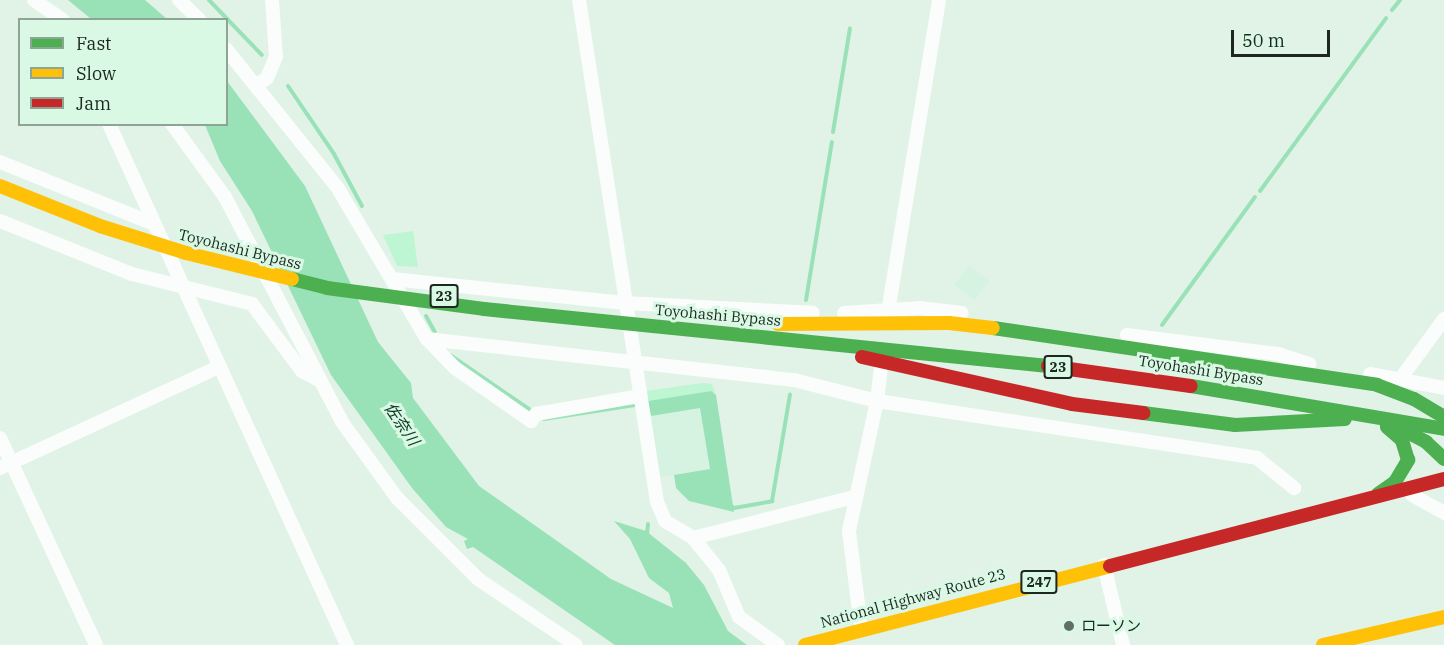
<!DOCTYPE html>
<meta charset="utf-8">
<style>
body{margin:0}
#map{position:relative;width:1444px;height:645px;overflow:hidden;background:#e1f2e7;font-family:"IBM Plex Serif","Noto Sans JP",serif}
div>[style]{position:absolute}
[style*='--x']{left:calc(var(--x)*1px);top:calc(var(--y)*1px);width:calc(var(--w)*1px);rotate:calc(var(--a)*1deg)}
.built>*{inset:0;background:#d5f3e0;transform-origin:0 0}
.green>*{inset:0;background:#bef6d4}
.water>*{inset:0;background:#99e2b7}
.stream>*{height:4px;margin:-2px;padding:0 2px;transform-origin:2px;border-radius:2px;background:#99e2b7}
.street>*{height:14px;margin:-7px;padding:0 7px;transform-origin:7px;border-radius:7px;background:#fafdfb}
.fast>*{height:14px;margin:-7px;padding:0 7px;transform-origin:7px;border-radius:7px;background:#4caf50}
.slow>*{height:14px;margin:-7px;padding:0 7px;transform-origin:7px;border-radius:7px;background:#ffc107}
.jam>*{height:14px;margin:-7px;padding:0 7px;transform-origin:7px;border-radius:7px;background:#c62828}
.dots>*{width:16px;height:16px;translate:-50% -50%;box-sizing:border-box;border:3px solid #daf9e5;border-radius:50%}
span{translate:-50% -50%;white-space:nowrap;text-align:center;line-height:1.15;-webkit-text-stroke:6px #daf9e5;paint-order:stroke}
.shield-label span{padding:2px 4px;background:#daf9e5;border:2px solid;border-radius:4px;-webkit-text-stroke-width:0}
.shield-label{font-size:14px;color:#1b2720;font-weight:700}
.street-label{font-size:15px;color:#1b2720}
.poi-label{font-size:15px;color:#1b2720}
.left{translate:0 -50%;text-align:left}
.water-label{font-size:16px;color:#09341f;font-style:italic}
.legend{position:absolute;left:18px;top:18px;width:210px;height:108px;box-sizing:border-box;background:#daf9e5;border:2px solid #8ea596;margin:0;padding:8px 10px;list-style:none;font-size:18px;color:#1b2720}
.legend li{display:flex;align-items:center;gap:12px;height:30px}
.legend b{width:30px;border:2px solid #8ea596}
.scale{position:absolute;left:1231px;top:30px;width:99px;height:27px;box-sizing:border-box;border:3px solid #1b2720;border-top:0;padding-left:8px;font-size:18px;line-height:21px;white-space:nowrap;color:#1b2720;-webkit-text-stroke:4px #daf9e5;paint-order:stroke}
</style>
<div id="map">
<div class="built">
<i style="left:969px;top:266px;width:25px;height:24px;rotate:37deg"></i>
<i style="left:700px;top:408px;width:62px;height:50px;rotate:81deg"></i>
</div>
<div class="green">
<i style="clip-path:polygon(413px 231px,418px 267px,397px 266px,383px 235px)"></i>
<i style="clip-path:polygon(702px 383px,712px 384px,716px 395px,711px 391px,648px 401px,646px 391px)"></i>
</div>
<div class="water">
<i style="clip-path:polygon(68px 0,145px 0,167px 19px,91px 19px)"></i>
<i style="clip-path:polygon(227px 81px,305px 186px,378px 342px,411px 383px,413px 398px,479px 486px,611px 579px,673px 608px,669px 593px,649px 578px,630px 539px,614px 521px,646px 531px,686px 563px,704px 585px,728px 631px,747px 645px,615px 645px,473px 547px,467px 549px,464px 541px,468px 539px,446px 527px,412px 488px,331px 375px,252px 211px,220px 161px,205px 125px,226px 124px)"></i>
<i style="clip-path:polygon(711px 391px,716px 395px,734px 512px,689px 501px,676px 488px,674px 475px,710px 469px,700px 408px,651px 416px,648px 401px)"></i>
</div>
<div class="stream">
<i style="--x:209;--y:0;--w:76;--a:46.1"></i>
<i style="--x:1392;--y:10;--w:13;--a:-51"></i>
<i style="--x:288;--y:86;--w:82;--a:55.9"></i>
<i style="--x:334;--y:154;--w:59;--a:61.7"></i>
<i style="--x:833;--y:132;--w:105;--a:-80.7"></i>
<i style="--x:1260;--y:191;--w:214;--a:-53.9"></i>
<i style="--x:806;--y:300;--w:160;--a:-80.7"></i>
<i style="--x:426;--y:316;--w:18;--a:61"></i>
<i style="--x:1162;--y:325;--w:158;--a:-54"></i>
<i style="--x:450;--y:355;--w:96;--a:34.4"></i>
<i style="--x:544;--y:419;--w:92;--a:-8.7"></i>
<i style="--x:730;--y:505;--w:5;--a:37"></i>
<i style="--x:734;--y:508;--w:39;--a:-10"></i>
<i style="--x:772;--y:501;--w:108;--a:-80.4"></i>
<i style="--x:647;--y:534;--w:10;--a:-84"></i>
</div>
<div class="street">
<i style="--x:34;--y:0;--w:35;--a:35"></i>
<i style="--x:179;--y:0;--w:29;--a:44"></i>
<i style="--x:579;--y:0;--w:508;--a:81.17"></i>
<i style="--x:657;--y:502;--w:21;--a:67"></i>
<i style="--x:665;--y:521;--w:33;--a:31"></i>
<i style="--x:693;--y:538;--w:41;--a:50.9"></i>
<i style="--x:719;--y:570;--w:51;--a:66.9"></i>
<i style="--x:739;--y:617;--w:48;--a:35.7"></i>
<i style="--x:226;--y:49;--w:177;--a:51.2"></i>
<i style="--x:337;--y:187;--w:177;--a:59.4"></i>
<i style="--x:427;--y:339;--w:40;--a:46"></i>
<i style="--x:455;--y:368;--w:93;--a:34.9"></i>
<i style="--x:531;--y:421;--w:9;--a:-54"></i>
<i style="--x:536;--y:414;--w:106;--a:-9.8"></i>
<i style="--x:257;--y:85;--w:12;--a:-35"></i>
<i style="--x:267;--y:78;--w:23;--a:-67"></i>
<i style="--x:276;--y:57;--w:57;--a:-94"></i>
<i style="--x:109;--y:124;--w:573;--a:65.45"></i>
<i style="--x:172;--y:124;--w:90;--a:54"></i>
<i style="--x:225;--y:197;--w:254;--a:62.5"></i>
<i style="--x:342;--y:422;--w:94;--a:54.1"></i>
<i style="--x:397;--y:498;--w:115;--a:45"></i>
<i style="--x:478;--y:579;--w:118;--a:34"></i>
<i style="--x:0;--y:162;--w:166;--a:21.9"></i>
<i style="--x:0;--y:221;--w:142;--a:21.9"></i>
<i style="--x:132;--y:274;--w:124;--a:14"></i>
<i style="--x:252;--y:304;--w:84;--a:53.3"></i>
<i style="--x:302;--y:371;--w:17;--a:28"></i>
<i style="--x:392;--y:279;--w:234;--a:5.9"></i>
<i style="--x:625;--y:303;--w:188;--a:3"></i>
<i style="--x:844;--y:313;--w:76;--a:-3.8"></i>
<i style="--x:920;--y:308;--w:42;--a:6.8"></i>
<i style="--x:887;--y:318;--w:322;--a:-80.7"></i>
<i style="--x:1127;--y:335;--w:152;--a:7.2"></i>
<i style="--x:1278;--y:354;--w:33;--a:18"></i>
<i style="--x:427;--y:339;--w:369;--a:6.4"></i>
<i style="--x:794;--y:380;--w:86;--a:14.2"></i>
<i style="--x:877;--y:401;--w:133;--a:102.2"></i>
<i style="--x:849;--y:531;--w:98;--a:82.9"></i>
<i style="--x:882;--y:358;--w:43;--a:96.6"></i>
<i style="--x:877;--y:401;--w:384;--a:8.5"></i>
<i style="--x:1257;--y:458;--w:48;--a:39"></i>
<i style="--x:1370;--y:374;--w:75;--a:10.7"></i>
<i style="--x:1401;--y:378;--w:73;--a:-53.9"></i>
<i style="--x:0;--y:438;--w:228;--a:65.1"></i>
<i style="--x:0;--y:468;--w:241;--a:-24.8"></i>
<i style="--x:1412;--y:495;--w:37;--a:29"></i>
<i style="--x:693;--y:538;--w:166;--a:-14.3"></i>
<i style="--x:1104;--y:565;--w:82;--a:76.6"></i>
</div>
<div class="fast">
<i style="--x:292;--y:279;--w:36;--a:14"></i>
<i style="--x:327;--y:288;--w:158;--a:7.6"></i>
<i style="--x:484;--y:309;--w:567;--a:5.77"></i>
<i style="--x:993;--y:328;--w:388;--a:8.4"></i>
<i style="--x:1377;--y:385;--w:40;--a:21"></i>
<i style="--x:1414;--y:399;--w:35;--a:31"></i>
<i style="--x:1191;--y:386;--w:257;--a:9.6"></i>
<i style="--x:1143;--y:413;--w:93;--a:7.4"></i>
<i style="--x:1235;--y:425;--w:110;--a:-3.1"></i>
<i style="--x:1400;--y:428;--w:30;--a:28"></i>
<i style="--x:1426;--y:442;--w:25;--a:43"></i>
<i style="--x:1378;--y:494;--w:21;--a:-35"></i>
<i style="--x:1395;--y:482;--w:26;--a:-59"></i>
<i style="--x:1408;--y:460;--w:21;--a:-107"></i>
<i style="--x:1402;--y:440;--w:20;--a:-139"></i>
</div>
<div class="slow">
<i style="--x:0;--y:186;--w:108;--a:21.8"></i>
<i style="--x:100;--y:226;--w:90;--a:17.4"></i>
<i style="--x:186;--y:253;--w:109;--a:13.8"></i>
<i style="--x:778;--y:324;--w:171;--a:-0.3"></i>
<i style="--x:949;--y:323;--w:44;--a:6.5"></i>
<i style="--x:805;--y:645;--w:315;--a:-14.5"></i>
<i style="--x:1323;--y:645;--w:124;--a:-13"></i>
</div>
<div class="jam">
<i style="--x:862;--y:357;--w:215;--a:12.6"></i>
<i style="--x:1072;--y:404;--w:72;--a:7.2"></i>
<i style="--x:1048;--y:366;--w:144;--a:8"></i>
<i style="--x:1110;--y:566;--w:345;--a:-14.6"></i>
</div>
<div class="dots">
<i style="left:1069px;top:626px;background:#606e66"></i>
</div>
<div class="shield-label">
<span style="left:444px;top:296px">23</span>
<span style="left:1058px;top:367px">23</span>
<span style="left:1039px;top:582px">247</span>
</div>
<div class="street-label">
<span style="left:240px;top:249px;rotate:14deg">Toyohashi Bypass</span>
<span style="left:718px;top:315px;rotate:5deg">Toyohashi Bypass</span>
<span style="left:1201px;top:370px;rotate:9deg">Toyohashi Bypass</span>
<span style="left:913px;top:598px;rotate:-15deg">National Highway Route 23</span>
</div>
<div class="poi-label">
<span class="left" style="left:1081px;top:626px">ローソン</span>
</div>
<div class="water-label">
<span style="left:402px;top:424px;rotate:56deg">佐奈川</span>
</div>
<ul class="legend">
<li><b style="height:8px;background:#4caf50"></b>Fast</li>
<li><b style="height:8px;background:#ffc107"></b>Slow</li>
<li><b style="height:8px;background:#c62828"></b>Jam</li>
</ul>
<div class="scale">50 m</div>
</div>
